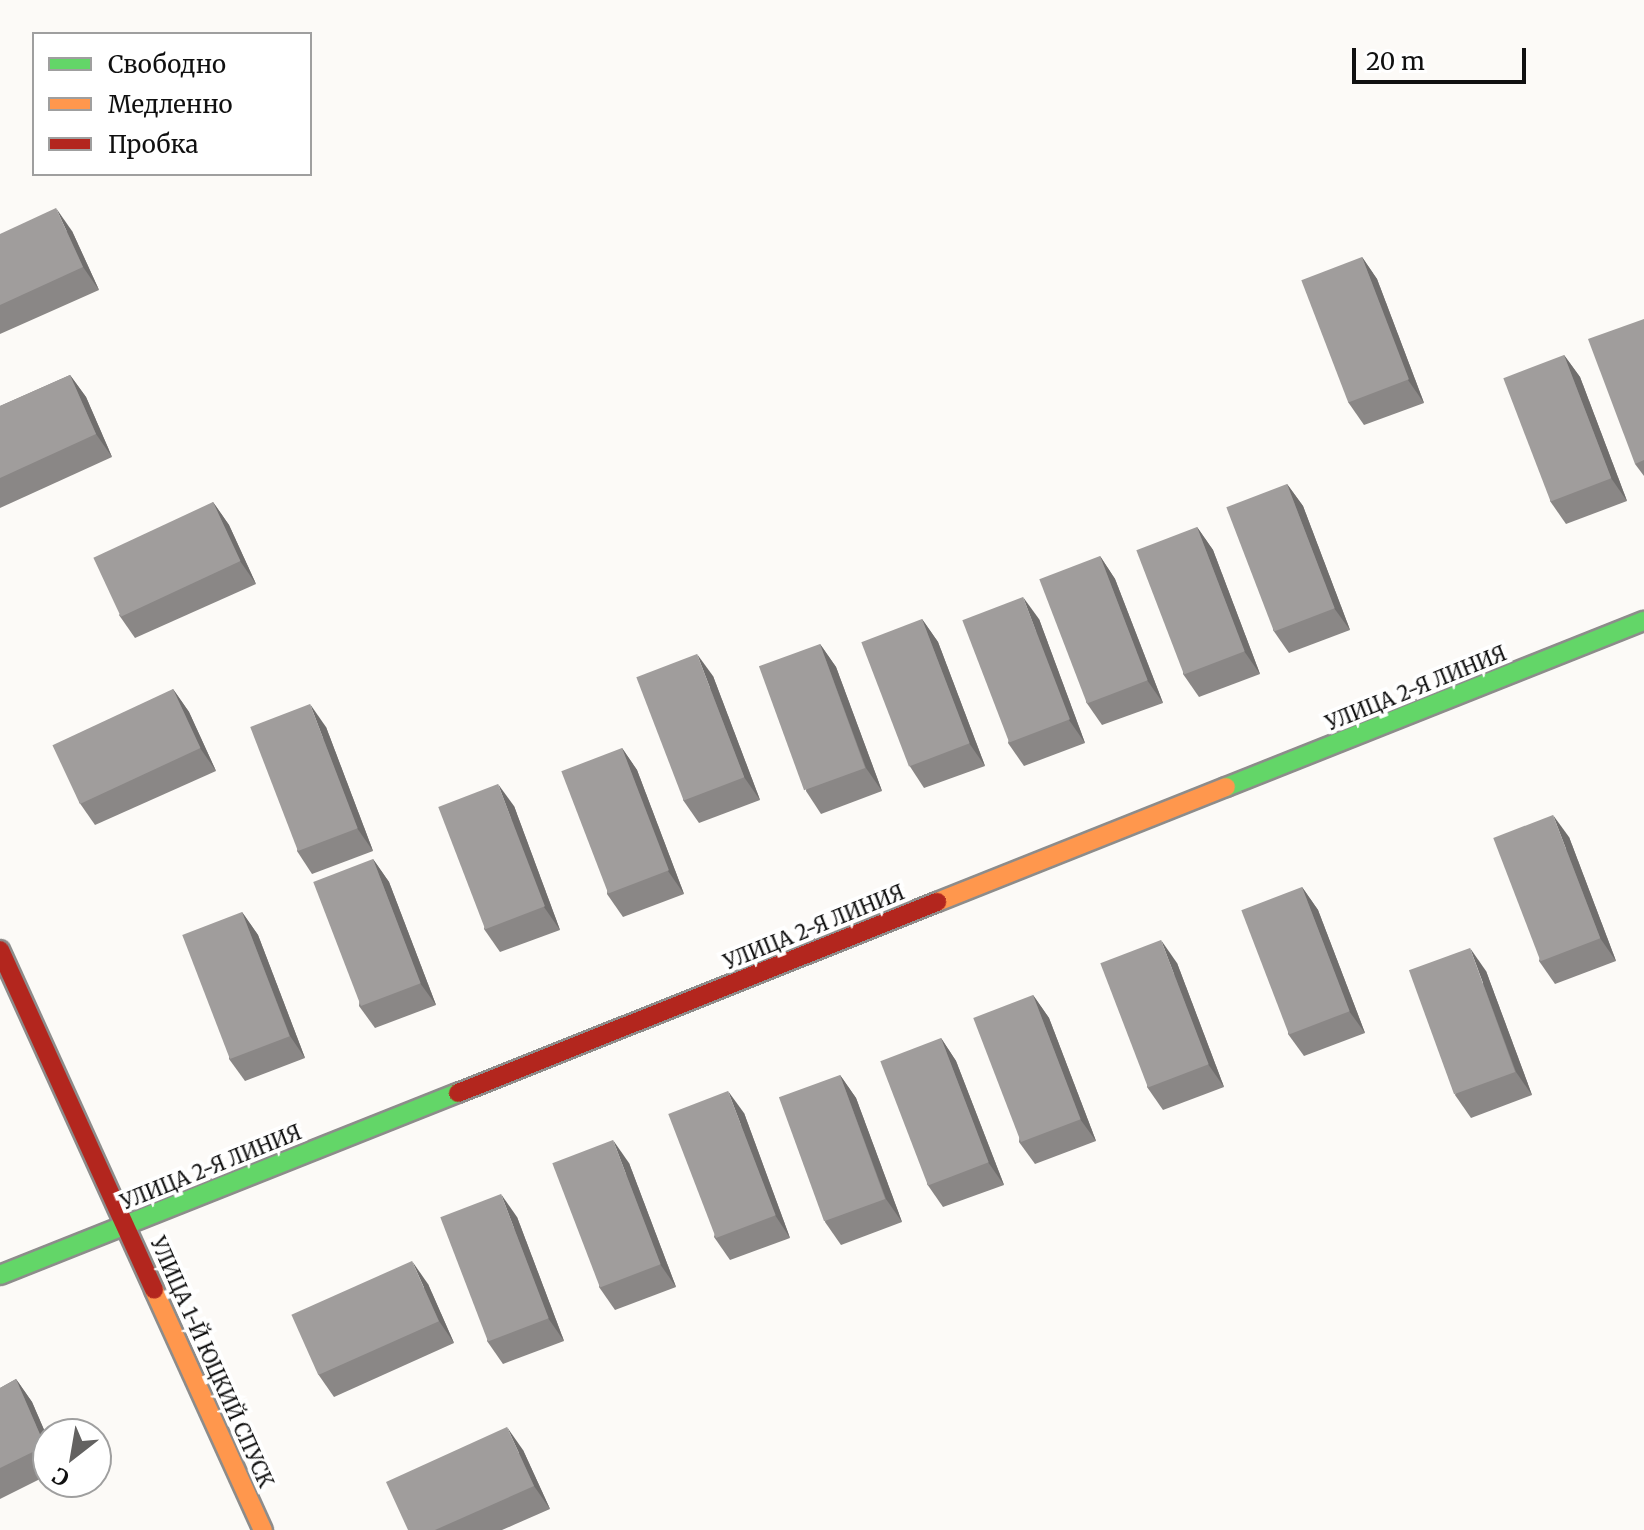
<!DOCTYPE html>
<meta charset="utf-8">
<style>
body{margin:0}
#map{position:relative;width:1644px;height:1530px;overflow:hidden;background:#fcfaf7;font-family:Merriweather,serif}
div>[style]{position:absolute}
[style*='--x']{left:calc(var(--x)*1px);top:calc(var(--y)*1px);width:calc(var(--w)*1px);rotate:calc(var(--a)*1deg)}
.roads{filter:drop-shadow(2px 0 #8d8c8b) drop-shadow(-2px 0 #8d8c8b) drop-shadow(0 2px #8d8c8b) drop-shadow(0 -2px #8d8c8b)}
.fast>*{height:18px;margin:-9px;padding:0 9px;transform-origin:9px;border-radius:9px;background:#63d668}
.slow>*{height:18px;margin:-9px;padding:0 9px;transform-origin:9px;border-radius:9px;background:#ff974d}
.jam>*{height:18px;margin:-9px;padding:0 9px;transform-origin:9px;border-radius:9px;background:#b3261e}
.wall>*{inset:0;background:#8a8786}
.shaded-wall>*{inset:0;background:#706e6d}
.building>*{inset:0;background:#a09d9c;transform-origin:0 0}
span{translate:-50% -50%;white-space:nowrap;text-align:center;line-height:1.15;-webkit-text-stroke:8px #fff;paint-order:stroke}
.street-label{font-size:20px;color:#101010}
.legend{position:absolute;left:32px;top:32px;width:280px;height:144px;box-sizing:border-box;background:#fff;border:2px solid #9f9f9f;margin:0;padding:10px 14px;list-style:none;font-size:24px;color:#101010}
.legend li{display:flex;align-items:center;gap:16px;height:40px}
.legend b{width:40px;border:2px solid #9f9f9f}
.north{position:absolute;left:32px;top:1418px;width:80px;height:80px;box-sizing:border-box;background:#fff;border:2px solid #9f9f9f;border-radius:50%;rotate:211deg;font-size:22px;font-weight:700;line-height:32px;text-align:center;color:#101010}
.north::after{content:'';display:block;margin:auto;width:28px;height:36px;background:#636261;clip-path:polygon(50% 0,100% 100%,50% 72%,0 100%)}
.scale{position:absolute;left:1352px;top:48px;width:174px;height:36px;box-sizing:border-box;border:4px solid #101010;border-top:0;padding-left:10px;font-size:24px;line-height:28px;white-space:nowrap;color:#101010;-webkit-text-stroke:6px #fff;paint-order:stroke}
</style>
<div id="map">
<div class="roads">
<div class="fast">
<i style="--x:1226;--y:787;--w:450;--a:-21.7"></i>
<i style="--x:0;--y:1275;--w:493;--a:-21.7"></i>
</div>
<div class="slow">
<i style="--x:937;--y:902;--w:311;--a:-21.7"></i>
<i style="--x:154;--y:1290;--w:264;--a:65.6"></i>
</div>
<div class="jam">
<i style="--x:0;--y:950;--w:373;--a:65.6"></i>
<i style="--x:458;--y:1093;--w:516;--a:-21.74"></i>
</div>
</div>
<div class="wall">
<i style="clip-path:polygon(72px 231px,99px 290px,0 334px,0 234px)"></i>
<i style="clip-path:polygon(1362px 257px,1377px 279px,1424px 403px,1364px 425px,1348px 402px)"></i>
<i style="clip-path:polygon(1644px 319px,1644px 476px,1635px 464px)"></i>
<i style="clip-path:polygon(1564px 355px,1580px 377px,1627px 501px,1566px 524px,1550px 501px)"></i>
<i style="clip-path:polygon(70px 375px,86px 397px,112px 457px,0 508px,0 406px)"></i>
<i style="clip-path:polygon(1287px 484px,1303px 506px,1350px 630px,1289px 653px,1273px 630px)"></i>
<i style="clip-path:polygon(213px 502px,229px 525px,256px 584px,135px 638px,119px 615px)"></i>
<i style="clip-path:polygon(1197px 527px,1213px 550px,1260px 674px,1199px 697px,1183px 674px)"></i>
<i style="clip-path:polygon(1100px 556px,1115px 579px,1163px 703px,1102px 725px,1086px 702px)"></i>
<i style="clip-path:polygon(922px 619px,938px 642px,985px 766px,924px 788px,909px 765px)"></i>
<i style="clip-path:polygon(1039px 619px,1085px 743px,1024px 766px,1008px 743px)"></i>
<i style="clip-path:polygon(820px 644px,836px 667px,882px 791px,821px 814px,806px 791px)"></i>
<i style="clip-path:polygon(713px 676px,760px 800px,699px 823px,683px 800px)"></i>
<i style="clip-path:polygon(173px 689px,189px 712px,216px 771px,95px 825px,79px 802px)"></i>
<i style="clip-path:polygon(326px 727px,373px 851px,312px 874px,297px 851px)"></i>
<i style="clip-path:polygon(622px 748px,637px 770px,684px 894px,623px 917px,607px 894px)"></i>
<i style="clip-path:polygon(514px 806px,560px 930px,500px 952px,484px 929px)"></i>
<i style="clip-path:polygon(1569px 837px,1616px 961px,1555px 984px,1539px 961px)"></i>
<i style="clip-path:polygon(373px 859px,389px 882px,436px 1005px,375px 1028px,359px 1006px)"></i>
<i style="clip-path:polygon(1302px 887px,1318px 910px,1365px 1033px,1304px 1056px,1288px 1034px)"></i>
<i style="clip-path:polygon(242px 912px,258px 935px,305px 1058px,245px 1081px,229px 1059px)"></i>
<i style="clip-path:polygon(1177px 963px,1224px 1087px,1163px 1110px,1147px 1087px)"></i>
<i style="clip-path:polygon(1486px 971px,1532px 1095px,1471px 1118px,1455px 1095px)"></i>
<i style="clip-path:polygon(1033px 995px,1049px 1018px,1096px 1141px,1035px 1164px,1019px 1142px)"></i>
<i style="clip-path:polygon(941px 1038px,956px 1061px,1004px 1185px,943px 1207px,927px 1184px)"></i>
<i style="clip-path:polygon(840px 1075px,856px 1098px,902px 1222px,841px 1245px,825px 1222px)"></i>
<i style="clip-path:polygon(744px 1113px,790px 1238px,730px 1260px,714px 1237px)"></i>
<i style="clip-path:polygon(629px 1163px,676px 1287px,615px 1310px,599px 1287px)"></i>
<i style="clip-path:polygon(517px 1217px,564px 1341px,503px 1364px,487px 1341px)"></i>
<i style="clip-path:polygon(428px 1284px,454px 1343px,334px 1397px,318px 1374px)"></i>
<i style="clip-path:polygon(16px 1379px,32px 1402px,48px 1439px,48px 1475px,0 1499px,0 1388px)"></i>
<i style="clip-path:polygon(523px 1450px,550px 1509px,502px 1530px,408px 1530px)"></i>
</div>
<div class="shaded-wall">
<i style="clip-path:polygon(56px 208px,72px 231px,99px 290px,83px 267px)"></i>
<i style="clip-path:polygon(1362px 257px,1377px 279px,1424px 403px,1408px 380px)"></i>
<i style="clip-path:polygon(1564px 355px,1580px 377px,1627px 501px,1611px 478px)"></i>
<i style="clip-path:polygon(70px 375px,86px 397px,112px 457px,96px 434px)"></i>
<i style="clip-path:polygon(1287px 484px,1303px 506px,1350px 630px,1334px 608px)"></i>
<i style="clip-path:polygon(213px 502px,229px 525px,256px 584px,240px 561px)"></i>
<i style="clip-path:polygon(1197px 527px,1213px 550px,1260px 674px,1244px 651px)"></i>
<i style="clip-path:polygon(1100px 556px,1115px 579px,1163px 703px,1147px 680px)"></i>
<i style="clip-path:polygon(1023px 597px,1039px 619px,1085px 743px,1069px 720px)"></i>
<i style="clip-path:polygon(922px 619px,938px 642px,985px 766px,969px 743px)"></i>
<i style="clip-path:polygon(820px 644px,836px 667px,882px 791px,866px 768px)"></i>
<i style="clip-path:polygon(697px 654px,713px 676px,760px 800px,744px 777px)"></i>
<i style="clip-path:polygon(173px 689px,189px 712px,216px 771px,200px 748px)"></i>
<i style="clip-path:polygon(310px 704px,326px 727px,373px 851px,357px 828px)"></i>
<i style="clip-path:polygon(622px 748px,637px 770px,684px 894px,668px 871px)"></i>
<i style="clip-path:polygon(498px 784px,514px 806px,560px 930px,544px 907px)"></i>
<i style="clip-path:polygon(1553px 815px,1569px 837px,1616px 961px,1600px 938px)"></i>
<i style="clip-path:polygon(373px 859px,389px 882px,436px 1005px,420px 983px)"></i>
<i style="clip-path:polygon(1302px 887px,1318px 910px,1365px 1033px,1349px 1011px)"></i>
<i style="clip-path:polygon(242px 912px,258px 935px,305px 1058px,290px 1036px)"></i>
<i style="clip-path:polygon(1161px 940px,1177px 963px,1224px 1087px,1208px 1064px)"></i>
<i style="clip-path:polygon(1470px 948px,1486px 971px,1532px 1095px,1516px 1072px)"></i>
<i style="clip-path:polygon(1033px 995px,1049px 1018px,1096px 1141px,1080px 1119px)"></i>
<i style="clip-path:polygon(941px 1038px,956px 1061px,1004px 1185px,988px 1162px)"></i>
<i style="clip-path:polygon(840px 1075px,856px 1098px,902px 1222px,886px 1199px)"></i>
<i style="clip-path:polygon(728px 1091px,744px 1113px,790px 1238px,775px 1215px)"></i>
<i style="clip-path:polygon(613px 1140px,629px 1163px,676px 1287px,660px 1264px)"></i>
<i style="clip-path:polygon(501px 1194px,517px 1217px,564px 1341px,548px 1318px)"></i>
<i style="clip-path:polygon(412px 1261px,428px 1284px,454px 1343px,439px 1321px)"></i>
<i style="clip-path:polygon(16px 1379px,32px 1402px,48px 1439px,48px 1450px,45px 1446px)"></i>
<i style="clip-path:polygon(507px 1427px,523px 1450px,550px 1509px,534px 1486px)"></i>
</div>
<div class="building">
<i style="clip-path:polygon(56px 208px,83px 267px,0 305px,0 234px)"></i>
<i style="left:1362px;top:257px;width:131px;height:65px;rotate:69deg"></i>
<i style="clip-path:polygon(1644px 319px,1644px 460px,1635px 464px,1588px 339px)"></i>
<i style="left:1564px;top:355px;width:132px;height:65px;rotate:69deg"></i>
<i style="clip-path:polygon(70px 375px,96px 434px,0 478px,0 406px)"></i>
<i style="left:1287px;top:484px;width:133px;height:65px;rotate:69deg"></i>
<i style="left:213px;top:502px;width:65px;height:132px;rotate:65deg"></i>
<i style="left:1197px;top:527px;width:133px;height:65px;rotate:69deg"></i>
<i style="left:1100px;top:556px;width:133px;height:65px;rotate:69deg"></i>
<i style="left:1023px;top:597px;width:131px;height:65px;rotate:69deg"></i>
<i style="left:922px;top:619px;width:133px;height:65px;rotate:69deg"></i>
<i style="left:820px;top:644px;width:132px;height:65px;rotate:70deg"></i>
<i style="left:697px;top:654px;width:132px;height:65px;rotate:69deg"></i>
<i style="left:173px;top:689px;width:65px;height:133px;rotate:65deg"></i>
<i style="left:310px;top:704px;width:133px;height:64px;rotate:69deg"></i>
<i style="left:622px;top:748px;width:131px;height:65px;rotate:69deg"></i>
<i style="left:498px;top:784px;width:131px;height:64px;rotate:69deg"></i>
<i style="left:1553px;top:815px;width:132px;height:64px;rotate:69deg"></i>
<i style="left:373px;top:859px;width:133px;height:64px;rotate:69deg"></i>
<i style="left:1302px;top:887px;width:133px;height:65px;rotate:69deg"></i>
<i style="left:242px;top:912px;width:133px;height:64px;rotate:69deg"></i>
<i style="left:1161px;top:940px;width:133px;height:65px;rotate:69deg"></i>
<i style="left:1470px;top:948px;width:132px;height:65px;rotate:70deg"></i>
<i style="left:1033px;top:995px;width:133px;height:64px;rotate:69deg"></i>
<i style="left:941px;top:1038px;width:133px;height:65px;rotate:69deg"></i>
<i style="left:840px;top:1075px;width:132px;height:65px;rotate:70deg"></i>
<i style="left:728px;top:1091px;width:133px;height:64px;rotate:69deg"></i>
<i style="left:613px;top:1140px;width:133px;height:65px;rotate:69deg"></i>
<i style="left:501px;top:1194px;width:133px;height:65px;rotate:69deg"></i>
<i style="left:412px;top:1261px;width:66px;height:132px;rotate:66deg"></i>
<i style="clip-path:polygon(16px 1379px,45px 1446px,0 1468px,0 1388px)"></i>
<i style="clip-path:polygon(507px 1427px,534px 1486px,435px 1530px,408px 1530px,386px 1482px)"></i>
</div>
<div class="street-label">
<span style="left:1416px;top:688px;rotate:-22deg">УЛИЦА 2-Я ЛИНИЯ</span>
<span style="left:814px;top:927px;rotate:-22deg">УЛИЦА 2-Я ЛИНИЯ</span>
<span style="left:211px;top:1167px;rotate:-22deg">УЛИЦА 2-Я ЛИНИЯ</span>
<span style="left:212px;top:1362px;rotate:66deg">УЛИЦА 1-Й ЮЦКИЙ СПУСК</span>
</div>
<ul class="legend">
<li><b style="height:10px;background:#63d668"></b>Свободно</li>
<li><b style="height:10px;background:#ff974d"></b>Медленно</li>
<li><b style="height:10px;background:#b3261e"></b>Пробка</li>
</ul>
<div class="north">С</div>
<div class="scale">20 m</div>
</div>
